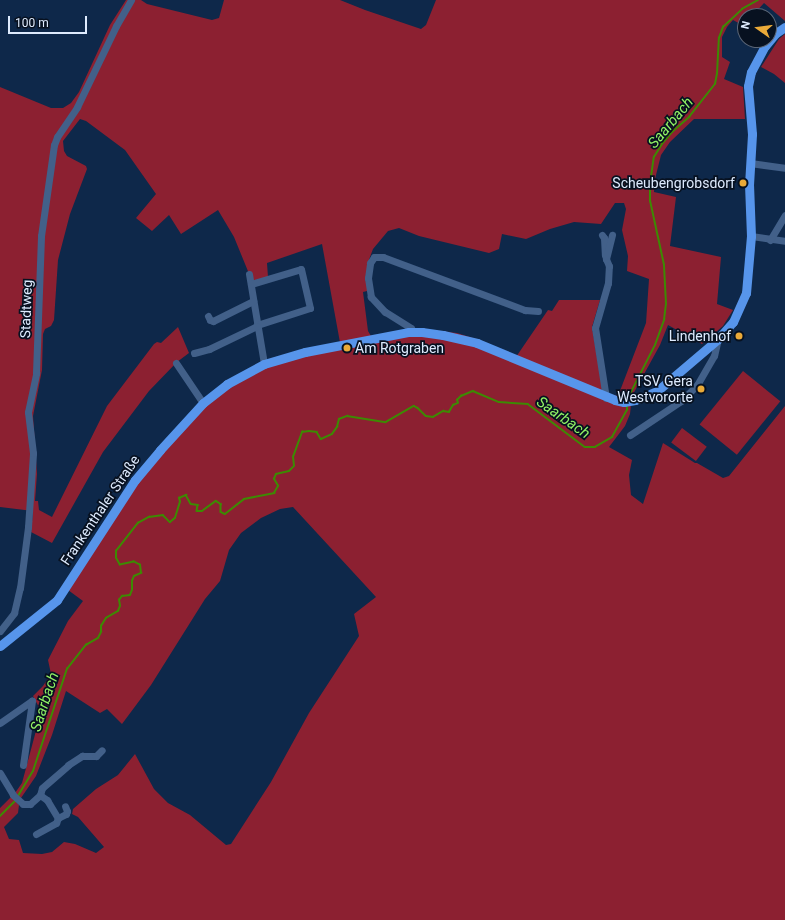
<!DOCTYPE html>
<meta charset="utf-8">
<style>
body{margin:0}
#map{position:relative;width:785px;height:920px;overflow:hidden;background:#0e284a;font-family:Roboto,sans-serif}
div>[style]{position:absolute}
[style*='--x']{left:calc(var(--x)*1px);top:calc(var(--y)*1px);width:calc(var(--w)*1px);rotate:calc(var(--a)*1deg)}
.green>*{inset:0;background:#8c2031;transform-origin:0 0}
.stream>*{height:1.5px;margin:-0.75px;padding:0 0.75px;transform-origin:0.75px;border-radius:0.75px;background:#3d8a03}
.minor>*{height:7px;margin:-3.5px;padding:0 3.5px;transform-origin:3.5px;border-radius:3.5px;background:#426089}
.major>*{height:9px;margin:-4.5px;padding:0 4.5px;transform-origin:4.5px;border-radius:4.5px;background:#5795eb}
.dots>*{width:11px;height:11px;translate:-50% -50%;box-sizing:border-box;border:2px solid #071120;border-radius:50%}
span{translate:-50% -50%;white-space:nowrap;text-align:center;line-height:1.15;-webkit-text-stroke:3.5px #071120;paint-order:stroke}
.poi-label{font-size:14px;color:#deebfe}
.right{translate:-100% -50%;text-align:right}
.left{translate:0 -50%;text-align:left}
.street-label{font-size:14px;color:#deebfe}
.water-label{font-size:15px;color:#91f265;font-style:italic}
.north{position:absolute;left:737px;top:8px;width:40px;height:40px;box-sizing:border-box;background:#071120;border:1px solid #5d6879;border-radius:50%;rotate:284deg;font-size:11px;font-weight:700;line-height:16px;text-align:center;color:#deebfe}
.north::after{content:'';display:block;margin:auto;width:14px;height:18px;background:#eaaa39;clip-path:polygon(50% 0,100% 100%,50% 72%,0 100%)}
.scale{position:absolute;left:8px;top:16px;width:79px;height:18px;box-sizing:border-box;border:2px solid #deebfe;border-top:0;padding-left:5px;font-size:12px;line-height:14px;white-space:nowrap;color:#deebfe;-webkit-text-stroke:3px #071120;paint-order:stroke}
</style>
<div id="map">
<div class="green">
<i style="clip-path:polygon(evenodd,126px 0,141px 0,147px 4px,212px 20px,219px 18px,224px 0,340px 0,365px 10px,421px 29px,426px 25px,436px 0,785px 0,785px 21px,764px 3px,752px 16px,745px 16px,744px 26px,733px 20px,727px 27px,722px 37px,722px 57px,730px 62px,724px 79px,743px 87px,745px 119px,694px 119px,670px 142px,661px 155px,655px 179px,654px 192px,676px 197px,670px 246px,721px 257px,717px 304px,733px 310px,723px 326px,702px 344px,668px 325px,660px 345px,632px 396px,630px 414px,625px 426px,609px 447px,632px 460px,629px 475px,631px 495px,643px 504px,663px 443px,695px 463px,697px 463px,723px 478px,729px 476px,785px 406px,785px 920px,0 920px,0 808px,11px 797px,19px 805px,18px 813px,4px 827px,9px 839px,19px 840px,23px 853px,42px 854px,52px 852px,64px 842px,75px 844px,96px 853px,104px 847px,78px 817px,72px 814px,73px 809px,96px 789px,118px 775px,135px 754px,154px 789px,168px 803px,190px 815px,226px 845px,231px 844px,271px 782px,309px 713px,359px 636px,354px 614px,376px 597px,293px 507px,280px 509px,261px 518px,241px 533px,229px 550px,220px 581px,205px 599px,151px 685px,122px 724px,107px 709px,100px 713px,66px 691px,52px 735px,36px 776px,21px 798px,15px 793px,22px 783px,37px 727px,40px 709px,33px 696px,43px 686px,51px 674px,48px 660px,68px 621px,83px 601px,68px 590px,138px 481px,204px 407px,229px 387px,249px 374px,275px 364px,341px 348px,322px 244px,267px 263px,268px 277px,252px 281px,234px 237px,218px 210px,181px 234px,169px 215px,152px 231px,136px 218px,156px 194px,125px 150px,86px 121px,80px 119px,63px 141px,64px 151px,67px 156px,86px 166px,87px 169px,70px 214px,58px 260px,54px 320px,51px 326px,45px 329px,43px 334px,42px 370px,33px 416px,37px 474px,35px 501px,38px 501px,39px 510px,52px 517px,107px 406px,154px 344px,157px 342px,161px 343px,178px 327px,189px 353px,177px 362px,149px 391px,103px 452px,52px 543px,31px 532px,33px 511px,0 507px,0 87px,51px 108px,63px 108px,71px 103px,79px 92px,110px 25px,126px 0,615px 203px,624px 203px,626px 209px,622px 230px,628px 256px,627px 271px,649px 279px,646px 323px,618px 396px,603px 393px,592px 327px,600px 300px,559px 300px,552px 311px,548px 310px,516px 357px,482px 341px,457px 333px,430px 330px,371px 336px,368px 331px,363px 292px,367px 291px,367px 265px,373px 249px,388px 231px,399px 228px,419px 236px,489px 253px,499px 249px,502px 234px,526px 239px,550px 229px,574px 222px,601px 224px,615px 203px)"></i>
<i style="clip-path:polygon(785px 34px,785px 83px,774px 74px,761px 67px,779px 39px)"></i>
<i style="left:743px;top:371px;width:48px;height:69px;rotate:39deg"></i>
<i style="left:682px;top:428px;width:31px;height:18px;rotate:37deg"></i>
</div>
<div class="stream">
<i style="--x:628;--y:398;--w:59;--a:-63"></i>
<i style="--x:655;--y:345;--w:27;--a:-70"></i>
<i style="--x:664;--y:320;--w:16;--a:-83"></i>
<i style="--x:666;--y:304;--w:39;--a:-93"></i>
<i style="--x:664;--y:265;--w:66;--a:-102.3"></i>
<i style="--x:650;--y:201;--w:17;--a:-90"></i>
<i style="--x:650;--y:184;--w:27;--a:-82"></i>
<i style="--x:654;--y:157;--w:15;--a:-58"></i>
<i style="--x:662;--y:144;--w:16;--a:-50"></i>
<i style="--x:672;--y:132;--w:23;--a:-41"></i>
<i style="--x:689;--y:117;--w:42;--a:-51.8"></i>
<i style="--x:715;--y:84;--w:10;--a:-79"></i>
<i style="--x:717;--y:74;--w:36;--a:-87"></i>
<i style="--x:719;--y:38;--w:12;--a:-70"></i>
<i style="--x:723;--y:27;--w:26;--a:-43"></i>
<i style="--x:742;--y:9;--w:18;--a:-29"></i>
<i style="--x:18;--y:796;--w:29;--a:-59"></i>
<i style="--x:33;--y:771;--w:108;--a:-71.6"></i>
<i style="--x:67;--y:669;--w:31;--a:-52"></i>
<i style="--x:86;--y:645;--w:14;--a:-30"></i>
<i style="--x:98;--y:638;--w:7;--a:-63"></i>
<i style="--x:101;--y:632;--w:6;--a:-90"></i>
<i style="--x:101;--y:626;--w:9;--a:-58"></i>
<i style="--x:106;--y:618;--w:14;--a:-30"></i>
<i style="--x:118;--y:611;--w:5;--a:-68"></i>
<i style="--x:120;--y:606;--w:6;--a:-99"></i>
<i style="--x:119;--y:600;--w:5;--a:-53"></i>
<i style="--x:122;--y:596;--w:8;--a:-7"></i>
<i style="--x:130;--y:595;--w:5;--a:-68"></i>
<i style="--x:132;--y:590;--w:9;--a:-90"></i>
<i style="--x:132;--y:581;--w:5;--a:-68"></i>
<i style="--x:134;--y:576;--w:8;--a:-23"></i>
<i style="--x:141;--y:573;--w:8;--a:-97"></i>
<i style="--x:140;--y:565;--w:7;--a:-153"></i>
<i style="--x:134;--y:562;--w:14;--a:168"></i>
<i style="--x:120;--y:565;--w:8;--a:-120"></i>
<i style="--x:116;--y:558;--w:7;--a:-90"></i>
<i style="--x:116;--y:551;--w:36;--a:-52"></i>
<i style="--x:138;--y:523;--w:13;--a:-29"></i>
<i style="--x:149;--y:517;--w:14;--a:-8"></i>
<i style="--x:163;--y:515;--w:10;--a:45"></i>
<i style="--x:170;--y:522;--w:6;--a:-39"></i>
<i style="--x:175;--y:518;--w:17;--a:-73"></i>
<i style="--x:180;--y:502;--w:4;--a:-104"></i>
<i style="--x:179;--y:498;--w:8;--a:-23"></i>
<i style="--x:186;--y:495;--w:10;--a:61"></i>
<i style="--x:191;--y:504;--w:7;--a:8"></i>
<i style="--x:198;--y:505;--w:6;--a:99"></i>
<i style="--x:197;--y:511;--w:5;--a:0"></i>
<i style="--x:202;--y:511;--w:17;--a:-36"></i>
<i style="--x:216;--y:501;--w:6;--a:31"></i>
<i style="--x:221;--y:504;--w:8;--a:90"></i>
<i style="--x:221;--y:512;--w:4;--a:27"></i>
<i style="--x:225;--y:514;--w:24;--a:-38"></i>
<i style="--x:244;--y:499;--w:31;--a:-11"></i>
<i style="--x:274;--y:493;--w:8;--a:-60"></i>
<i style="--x:278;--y:486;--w:8;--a:-120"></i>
<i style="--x:274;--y:479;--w:5;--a:-68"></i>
<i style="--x:276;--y:474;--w:13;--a:-13"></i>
<i style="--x:289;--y:471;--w:7;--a:-45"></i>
<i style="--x:294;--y:466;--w:9;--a:-96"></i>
<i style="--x:293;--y:457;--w:27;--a:-70"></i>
<i style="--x:302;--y:432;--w:7;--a:-8"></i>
<i style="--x:309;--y:431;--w:8;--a:7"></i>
<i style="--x:317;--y:432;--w:8;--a:60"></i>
<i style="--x:321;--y:439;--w:12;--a:-24"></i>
<i style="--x:332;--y:434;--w:9;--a:-54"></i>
<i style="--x:337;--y:427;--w:8;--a:-76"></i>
<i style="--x:339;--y:419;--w:9;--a:-21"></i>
<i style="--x:347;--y:416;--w:39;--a:9"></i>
<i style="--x:386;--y:422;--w:32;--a:-30"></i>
<i style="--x:414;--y:406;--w:4;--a:27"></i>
<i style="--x:418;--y:408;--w:11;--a:45"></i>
<i style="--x:426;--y:416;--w:7;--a:8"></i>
<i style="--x:433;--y:417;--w:12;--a:-31"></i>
<i style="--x:443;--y:411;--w:6;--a:9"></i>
<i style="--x:449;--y:412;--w:8;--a:-60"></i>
<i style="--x:453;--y:405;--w:5;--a:-22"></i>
<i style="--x:458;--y:403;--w:3;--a:-108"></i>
<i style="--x:457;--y:400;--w:6;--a:-45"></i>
<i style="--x:461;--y:396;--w:13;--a:-23"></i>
<i style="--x:473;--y:391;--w:28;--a:23"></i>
<i style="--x:499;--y:402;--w:29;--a:4"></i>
<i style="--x:528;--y:404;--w:71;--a:37"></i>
<i style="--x:585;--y:447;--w:10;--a:0"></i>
<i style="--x:595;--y:447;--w:20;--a:-30"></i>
<i style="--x:612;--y:437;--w:31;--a:-61"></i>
<i style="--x:627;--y:410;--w:6;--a:-90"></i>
<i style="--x:0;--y:816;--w:21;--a:-45"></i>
</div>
<div class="minor">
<i style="--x:750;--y:163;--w:35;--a:8"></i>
<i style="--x:602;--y:235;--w:4;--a:56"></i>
<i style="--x:604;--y:238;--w:17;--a:87"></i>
<i style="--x:751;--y:236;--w:34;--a:8"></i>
<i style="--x:770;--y:240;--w:29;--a:-59"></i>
<i style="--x:249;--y:274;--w:91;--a:80.5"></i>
<i style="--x:251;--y:284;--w:52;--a:-16.7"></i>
<i style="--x:301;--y:269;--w:40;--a:77"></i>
<i style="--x:310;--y:308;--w:56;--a:162.2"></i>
<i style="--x:208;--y:316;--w:4;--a:63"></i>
<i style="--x:210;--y:320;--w:3;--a:18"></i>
<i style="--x:213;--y:321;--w:45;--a:-26.6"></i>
<i style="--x:413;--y:332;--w:4;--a:-117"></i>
<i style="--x:411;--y:328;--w:31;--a:-148"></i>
<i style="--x:385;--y:312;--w:21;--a:-133"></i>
<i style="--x:371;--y:297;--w:19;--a:-99"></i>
<i style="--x:368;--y:278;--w:15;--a:-82"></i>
<i style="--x:370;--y:263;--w:7;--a:-56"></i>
<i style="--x:374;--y:257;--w:9;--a:0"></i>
<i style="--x:383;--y:257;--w:152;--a:20.5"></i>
<i style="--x:525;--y:310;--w:13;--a:4"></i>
<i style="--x:194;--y:353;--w:16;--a:-15"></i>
<i style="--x:209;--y:349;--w:53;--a:-25.6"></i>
<i style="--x:176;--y:363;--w:48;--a:56"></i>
<i style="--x:606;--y:398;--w:71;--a:-98.9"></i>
<i style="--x:595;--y:328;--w:47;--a:-73.9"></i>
<i style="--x:608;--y:283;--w:17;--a:-87"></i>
<i style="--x:609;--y:266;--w:8;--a:-113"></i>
<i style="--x:606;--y:259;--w:25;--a:-76"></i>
<i style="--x:630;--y:435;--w:61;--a:-33.7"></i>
<i style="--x:681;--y:401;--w:23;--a:-45"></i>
<i style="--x:697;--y:385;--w:34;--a:-60"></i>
<i style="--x:714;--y:356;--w:17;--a:-77"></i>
<i style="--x:0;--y:631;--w:23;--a:-52"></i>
<i style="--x:14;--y:613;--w:26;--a:-77"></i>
<i style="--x:20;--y:588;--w:62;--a:-82.5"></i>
<i style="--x:28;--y:527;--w:74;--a:-86.1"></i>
<i style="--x:33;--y:453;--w:41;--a:-97"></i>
<i style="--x:28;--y:412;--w:40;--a:-78"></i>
<i style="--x:36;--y:373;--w:137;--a:-87.9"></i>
<i style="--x:41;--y:236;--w:92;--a:-81.9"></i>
<i style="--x:54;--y:145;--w:9;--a:-69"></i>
<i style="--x:57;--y:137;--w:36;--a:-56"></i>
<i style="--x:77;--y:107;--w:90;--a:-64.3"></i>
<i style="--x:116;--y:26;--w:30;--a:-60"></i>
<i style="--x:0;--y:723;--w:39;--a:-35"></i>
<i style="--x:23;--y:765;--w:65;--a:-82"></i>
<i style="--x:0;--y:773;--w:26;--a:59"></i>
<i style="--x:13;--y:795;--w:13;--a:42"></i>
<i style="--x:23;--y:804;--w:7;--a:0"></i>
<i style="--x:30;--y:804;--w:13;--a:-42"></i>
<i style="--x:40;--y:795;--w:7;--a:-74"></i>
<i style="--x:42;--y:788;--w:35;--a:-41"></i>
<i style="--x:68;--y:765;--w:17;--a:-33"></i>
<i style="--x:82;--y:756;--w:14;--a:0"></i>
<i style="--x:96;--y:756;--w:8;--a:-45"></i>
<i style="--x:40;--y:795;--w:9;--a:36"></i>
<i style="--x:47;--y:800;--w:21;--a:59"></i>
<i style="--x:36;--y:834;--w:23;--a:-29"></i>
<i style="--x:56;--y:823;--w:5;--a:-68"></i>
<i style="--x:58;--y:818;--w:9;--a:-27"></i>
<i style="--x:66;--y:814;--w:3;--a:-72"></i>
<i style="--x:67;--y:811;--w:5;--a:-112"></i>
</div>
<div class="major">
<i style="--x:0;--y:646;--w:73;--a:-38.9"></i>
<i style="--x:57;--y:600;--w:143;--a:-57"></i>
<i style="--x:135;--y:480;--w:39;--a:-50"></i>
<i style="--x:160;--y:450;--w:64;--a:-47.5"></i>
<i style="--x:203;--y:403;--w:31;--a:-38"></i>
<i style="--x:227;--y:384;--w:42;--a:-28.4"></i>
<i style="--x:264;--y:364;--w:43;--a:-16.3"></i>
<i style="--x:305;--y:352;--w:106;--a:-10.9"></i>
<i style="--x:409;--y:332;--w:13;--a:0"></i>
<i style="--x:422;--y:332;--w:21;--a:8"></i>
<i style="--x:443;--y:335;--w:35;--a:13"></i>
<i style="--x:477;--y:343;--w:149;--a:22.4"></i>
<i style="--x:615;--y:400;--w:9;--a:13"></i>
<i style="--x:624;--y:402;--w:11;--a:-10"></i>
<i style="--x:635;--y:400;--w:24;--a:-22"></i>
<i style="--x:657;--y:391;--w:80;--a:-40.4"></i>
<i style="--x:718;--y:339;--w:23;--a:-49"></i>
<i style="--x:733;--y:322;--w:32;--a:-66"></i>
<i style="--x:746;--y:293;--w:57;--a:-85"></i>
<i style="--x:751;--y:236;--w:51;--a:-92.2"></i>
<i style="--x:749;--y:185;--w:51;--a:-86.6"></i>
<i style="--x:752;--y:134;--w:48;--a:-94.8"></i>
<i style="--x:748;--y:86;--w:14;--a:-78"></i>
<i style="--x:751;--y:72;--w:30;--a:-62"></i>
<i style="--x:765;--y:46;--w:17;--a:-50"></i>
<i style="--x:776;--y:33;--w:11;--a:-34"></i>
</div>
<div class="dots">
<i style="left:743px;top:183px;background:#eaaa39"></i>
<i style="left:739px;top:336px;background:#eaaa39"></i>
<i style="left:347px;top:348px;background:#eaaa39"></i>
<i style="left:701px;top:389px;background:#eaaa39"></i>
</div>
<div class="poi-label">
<span class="right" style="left:735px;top:183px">Scheubengrobsdorf</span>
<span class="right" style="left:731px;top:336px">Lindenhof</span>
<span class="left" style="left:355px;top:348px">Am Rotgraben</span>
<span class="right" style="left:693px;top:389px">TSV Gera<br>Westvororte</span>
</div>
<div class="street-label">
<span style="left:26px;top:309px;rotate:-88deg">Stadtweg</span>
<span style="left:100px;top:510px;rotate:-56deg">Frankenthaler Straße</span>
</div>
<div class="water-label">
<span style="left:671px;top:123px;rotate:-50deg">Saarbach</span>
<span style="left:563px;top:418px;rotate:35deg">Saarbach</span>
<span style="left:45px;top:702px;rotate:-72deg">Saarbach</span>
</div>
<div class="north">N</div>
<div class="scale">100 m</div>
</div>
